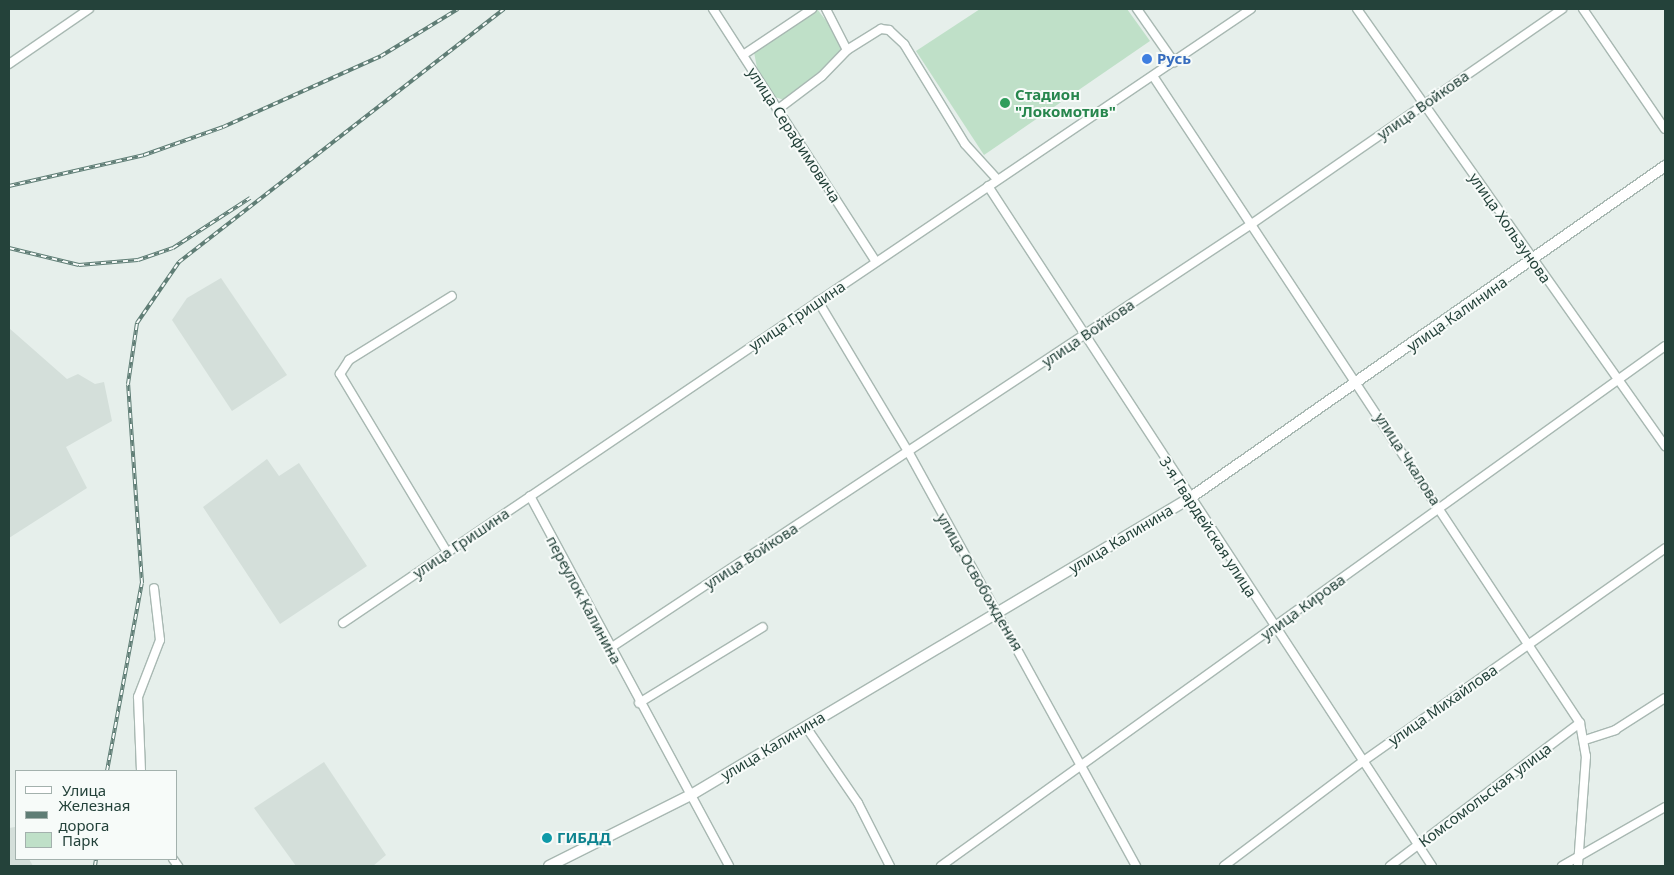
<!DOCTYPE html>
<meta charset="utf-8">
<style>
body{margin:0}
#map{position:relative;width:1674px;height:875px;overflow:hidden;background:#e6efeb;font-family:"Noto Sans",sans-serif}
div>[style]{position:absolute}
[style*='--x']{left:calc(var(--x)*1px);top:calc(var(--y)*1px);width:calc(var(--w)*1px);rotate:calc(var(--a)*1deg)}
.built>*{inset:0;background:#d4dfda}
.green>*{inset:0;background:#bfe0c8}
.roads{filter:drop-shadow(1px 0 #a8b8b2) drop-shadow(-1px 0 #a8b8b2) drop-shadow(0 1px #a8b8b2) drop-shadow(0 -1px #a8b8b2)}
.minor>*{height:8px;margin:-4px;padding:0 4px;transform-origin:4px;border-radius:4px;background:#fff}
.tertiary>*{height:10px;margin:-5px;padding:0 5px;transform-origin:5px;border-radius:5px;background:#fff}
.rail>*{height:4px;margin-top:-2px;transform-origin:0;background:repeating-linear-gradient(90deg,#f7fbf9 0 5.5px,#5f7d75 0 11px);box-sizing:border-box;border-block:1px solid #5f7d75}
.dots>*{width:14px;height:14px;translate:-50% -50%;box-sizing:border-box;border:2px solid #f7fbf9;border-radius:50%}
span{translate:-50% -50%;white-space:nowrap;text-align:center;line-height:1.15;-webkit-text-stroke:4px #f7fbf9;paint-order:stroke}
.shop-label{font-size:15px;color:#366cbe;font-weight:700}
.left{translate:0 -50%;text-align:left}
.leisure-label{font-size:15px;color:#27864d;font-weight:700}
.street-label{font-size:15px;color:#24423a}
.culture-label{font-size:15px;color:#0d838f;font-weight:700}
.frame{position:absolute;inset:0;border:10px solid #24423a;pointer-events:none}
.legend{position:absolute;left:15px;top:770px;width:162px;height:90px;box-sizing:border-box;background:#f7fbf9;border:1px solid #a3b1ad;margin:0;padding:6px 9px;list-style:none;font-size:15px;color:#24423a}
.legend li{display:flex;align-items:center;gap:10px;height:25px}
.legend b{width:25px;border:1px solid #a3b1ad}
</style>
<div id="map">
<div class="built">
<i style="clip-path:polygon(221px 278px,287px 375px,232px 411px,172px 320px,187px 298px)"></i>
<i style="clip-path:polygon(9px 328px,67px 379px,78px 374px,95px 384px,104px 382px,112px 421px,66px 447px,87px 488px,9px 538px)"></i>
<i style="clip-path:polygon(267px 459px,279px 476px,299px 463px,367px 566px,280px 624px,203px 507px)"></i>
<i style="clip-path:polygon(324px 762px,386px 855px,373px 866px,296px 866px,254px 808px)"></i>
<i style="clip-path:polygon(15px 827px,16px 859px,29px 859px,33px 866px,9px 866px,9px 828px)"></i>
</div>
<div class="green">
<i style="clip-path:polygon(817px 9px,842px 41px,842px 53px,784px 100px,775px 97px,757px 68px,754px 52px)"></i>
<i style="clip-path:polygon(980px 9px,1127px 9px,1150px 41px,984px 155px,916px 51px)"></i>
</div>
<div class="roads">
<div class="minor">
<i style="--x:713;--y:9;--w:301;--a:57.2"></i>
<i style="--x:826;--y:9;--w:46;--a:62.9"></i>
<i style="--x:1137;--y:9;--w:65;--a:55.1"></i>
<i style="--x:1357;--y:9;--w:535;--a:54.82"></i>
<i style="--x:1583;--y:9;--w:145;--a:55.7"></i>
<i style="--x:743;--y:55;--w:83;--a:-33.7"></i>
<i style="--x:9;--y:64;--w:97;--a:-34.5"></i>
<i style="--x:1153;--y:76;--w:775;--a:56.58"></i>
<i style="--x:1580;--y:723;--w:34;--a:80"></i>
<i style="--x:1586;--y:756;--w:110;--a:94.2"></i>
<i style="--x:777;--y:110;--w:56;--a:-37.1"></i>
<i style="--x:822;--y:76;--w:36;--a:-46"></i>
<i style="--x:847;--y:50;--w:40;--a:-32"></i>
<i style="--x:881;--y:29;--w:8;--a:7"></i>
<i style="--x:889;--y:30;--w:21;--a:43"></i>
<i style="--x:904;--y:44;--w:117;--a:58.6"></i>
<i style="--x:965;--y:144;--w:47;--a:47.6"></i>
<i style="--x:988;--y:186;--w:812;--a:56.86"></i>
<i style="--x:818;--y:301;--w:177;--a:59.1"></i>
<i style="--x:909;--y:453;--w:471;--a:61.2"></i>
<i style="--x:530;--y:496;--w:420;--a:61.7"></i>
<i style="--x:447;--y:552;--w:208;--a:-121"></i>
<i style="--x:340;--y:374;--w:17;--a:-57"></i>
<i style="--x:349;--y:360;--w:121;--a:-31.9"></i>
<i style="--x:343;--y:623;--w:1096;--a:-34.07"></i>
<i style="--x:609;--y:649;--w:772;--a:-33.48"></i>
<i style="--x:1253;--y:223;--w:376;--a:-34.7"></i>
<i style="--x:639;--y:703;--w:145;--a:-31.5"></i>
<i style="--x:806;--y:727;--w:92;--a:55.6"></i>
<i style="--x:858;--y:803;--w:71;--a:63.1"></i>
<i style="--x:1585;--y:740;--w:32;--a:-18"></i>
<i style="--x:1615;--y:730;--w:59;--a:-32.6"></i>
<i style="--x:141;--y:771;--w:74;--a:-92.3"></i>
<i style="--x:138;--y:697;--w:61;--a:-68.9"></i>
<i style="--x:160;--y:640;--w:52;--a:-96.6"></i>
<i style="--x:173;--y:859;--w:9;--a:54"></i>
<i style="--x:941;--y:866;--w:891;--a:-35.69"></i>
<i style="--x:1224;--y:866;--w:173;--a:-37"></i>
<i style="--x:1362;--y:762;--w:371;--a:-35.2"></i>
<i style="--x:1390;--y:866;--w:238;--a:-37"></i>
<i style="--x:1562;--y:866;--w:119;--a:-29.8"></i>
</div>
<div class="tertiary">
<i style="--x:549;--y:866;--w:159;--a:-26.6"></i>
<i style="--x:691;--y:795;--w:581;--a:-30.76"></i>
<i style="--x:1190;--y:498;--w:580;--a:-34.95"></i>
</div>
</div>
<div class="rail">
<i style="--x:9;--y:186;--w:139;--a:-12.9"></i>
<i style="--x:144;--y:155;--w:84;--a:-19.5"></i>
<i style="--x:223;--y:127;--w:173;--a:-24.2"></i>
<i style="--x:381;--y:56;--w:90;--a:-31.4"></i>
<i style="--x:9;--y:248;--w:72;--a:13.7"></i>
<i style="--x:79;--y:265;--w:59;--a:-4.8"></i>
<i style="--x:138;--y:260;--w:37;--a:-19"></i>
<i style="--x:173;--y:248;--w:92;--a:-33"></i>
<i style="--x:107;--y:771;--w:191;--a:-79.5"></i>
<i style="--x:142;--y:583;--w:199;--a:-94"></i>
<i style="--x:128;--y:384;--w:62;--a:-81.6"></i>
<i style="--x:137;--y:323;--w:74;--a:-55.5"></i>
<i style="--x:179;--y:262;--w:412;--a:-37.9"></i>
<i style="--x:95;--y:866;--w:7;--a:-82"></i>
</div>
<div class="dots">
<i style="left:1147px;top:59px;background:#3f7fe0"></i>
<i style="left:1005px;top:103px;background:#2e9e5b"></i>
<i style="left:547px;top:838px;background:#0f9aa8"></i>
</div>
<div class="shop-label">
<span class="left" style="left:1157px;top:59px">Русь</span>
</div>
<div class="leisure-label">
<span class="left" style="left:1015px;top:103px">Стадион<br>"Локомотив"</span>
</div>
<div class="street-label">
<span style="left:1423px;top:105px;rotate:-35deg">улица Войкова</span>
<span style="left:794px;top:135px;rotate:57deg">улица Серафимовича</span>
<span style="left:1510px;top:228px;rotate:55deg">улица Хользунова</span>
<span style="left:1457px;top:314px;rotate:-35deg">улица Калинина</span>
<span style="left:797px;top:316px;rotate:-34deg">улица Гришина</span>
<span style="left:1088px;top:333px;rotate:-34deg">улица Войкова</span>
<span style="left:1408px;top:459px;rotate:57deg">улица Чкалова</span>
<span style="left:1208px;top:527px;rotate:57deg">3-я Гвардейская улица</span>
<span style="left:1121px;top:539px;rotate:-31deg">улица Калинина</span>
<span style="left:461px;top:543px;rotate:-34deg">улица Гришина</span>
<span style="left:751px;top:556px;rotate:-33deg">улица Войкова</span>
<span style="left:980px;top:582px;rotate:60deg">улица Освобождения</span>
<span style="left:584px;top:600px;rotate:62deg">переулок Калинина</span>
<span style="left:1303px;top:607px;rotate:-36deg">улица Кирова</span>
<span style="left:1443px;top:705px;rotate:-35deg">улица Михайлова</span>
<span style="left:773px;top:746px;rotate:-31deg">улица Калинина</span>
<span style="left:1485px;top:795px;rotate:-37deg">Комсомольская улица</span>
</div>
<div class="culture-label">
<span class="left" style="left:557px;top:838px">ГИБДД</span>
</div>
<div class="frame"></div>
<ul class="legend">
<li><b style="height:6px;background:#fff"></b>Улица</li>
<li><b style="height:6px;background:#5f7d75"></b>Железная дорога</li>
<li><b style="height:14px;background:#bfe0c8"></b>Парк</li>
</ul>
</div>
